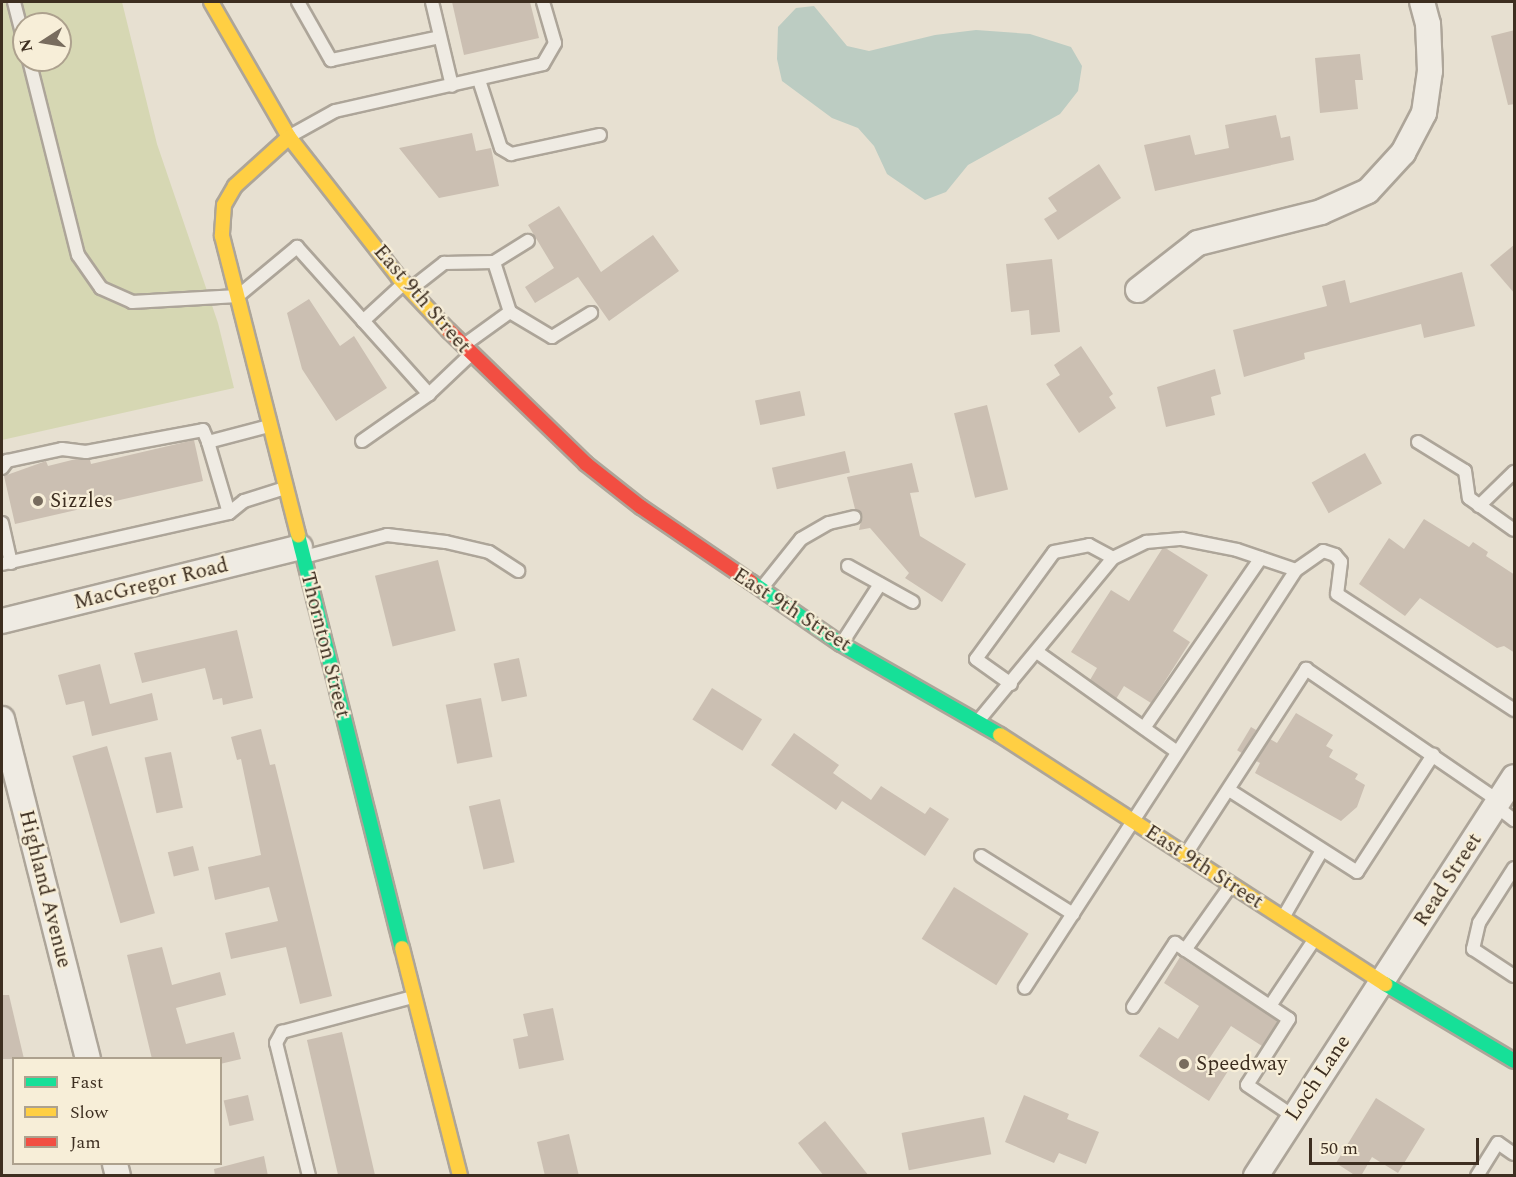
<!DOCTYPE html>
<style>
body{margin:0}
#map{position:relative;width:1516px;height:1177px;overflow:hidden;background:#e7e0d1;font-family:Spectral,serif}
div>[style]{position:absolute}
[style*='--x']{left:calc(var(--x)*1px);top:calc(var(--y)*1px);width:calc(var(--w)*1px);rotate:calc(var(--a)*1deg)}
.green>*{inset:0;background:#d6d7b3}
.water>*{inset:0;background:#bcccc2}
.building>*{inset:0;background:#cbbfb2;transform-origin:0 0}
.roads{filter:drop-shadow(2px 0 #ada599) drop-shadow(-2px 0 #ada599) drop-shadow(0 2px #ada599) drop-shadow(0 -2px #ada599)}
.lane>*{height:12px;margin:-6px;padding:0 6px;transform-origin:6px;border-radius:6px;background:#efebe3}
.street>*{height:24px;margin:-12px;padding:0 12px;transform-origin:12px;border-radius:12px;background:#efebe3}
.fast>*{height:14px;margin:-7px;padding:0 7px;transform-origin:7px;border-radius:7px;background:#16e098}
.slow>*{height:14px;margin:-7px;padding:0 7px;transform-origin:7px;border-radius:7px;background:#ffcf43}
.jam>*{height:14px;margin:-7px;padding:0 7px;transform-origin:7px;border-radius:7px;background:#f24e42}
.dots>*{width:16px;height:16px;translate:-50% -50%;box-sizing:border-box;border:3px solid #f7eed8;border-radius:50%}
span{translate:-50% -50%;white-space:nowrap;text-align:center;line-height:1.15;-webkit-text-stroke:4.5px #f7eed8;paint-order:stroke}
.street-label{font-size:21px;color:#3d2e20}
.poi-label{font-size:21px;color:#3d2e20}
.left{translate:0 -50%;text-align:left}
.frame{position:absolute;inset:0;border:3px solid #3d2e20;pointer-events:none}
.legend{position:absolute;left:12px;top:1057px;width:210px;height:108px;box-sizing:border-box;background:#f7eed8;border:2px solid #ada18e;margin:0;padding:8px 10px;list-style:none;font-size:18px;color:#3d2e20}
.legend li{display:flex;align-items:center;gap:12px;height:30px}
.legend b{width:30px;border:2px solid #ada18e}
.north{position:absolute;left:12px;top:12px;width:60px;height:60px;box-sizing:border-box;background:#f7eed8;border:2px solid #ada18e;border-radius:50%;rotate:258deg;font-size:16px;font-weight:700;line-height:24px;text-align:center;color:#3d2e20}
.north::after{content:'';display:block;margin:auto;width:21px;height:27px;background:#786c5e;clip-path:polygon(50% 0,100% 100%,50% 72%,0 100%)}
.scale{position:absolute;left:1309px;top:1138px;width:170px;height:27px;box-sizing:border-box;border:3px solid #3d2e20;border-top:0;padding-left:8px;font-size:18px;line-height:21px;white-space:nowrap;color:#3d2e20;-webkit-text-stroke:4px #f7eed8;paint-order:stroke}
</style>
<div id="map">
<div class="green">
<i style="clip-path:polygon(evenodd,2px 2px,122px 2px,157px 144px,218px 323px,234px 388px,2px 440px,2px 2px,24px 24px,60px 24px,60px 60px,24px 60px,24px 24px)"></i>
</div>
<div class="water">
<i style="clip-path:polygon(814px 6px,847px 46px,869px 51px,935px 35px,976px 30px,1030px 34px,1071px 47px,1082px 66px,1078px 91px,1060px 114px,968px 165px,946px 192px,925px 200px,887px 174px,874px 146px,858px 128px,832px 118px,782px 81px,777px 59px,778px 27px,796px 8px)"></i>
</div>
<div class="building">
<i style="clip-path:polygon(452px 2px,530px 2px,539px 38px,464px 55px)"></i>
<i style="clip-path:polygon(1515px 30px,1515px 104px,1508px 105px,1491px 36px)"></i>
<i style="clip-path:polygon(1360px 54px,1363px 80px,1355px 80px,1358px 109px,1320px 113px,1315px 58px)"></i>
<i style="clip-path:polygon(1276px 115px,1281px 138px,1290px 136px,1294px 160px,1155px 191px,1144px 145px,1190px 135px,1195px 155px,1229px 148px,1225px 125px)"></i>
<i style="clip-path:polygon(472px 133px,476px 151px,491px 148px,499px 186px,439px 198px,399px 148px)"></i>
<i style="clip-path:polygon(1099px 164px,1121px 198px,1058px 240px,1044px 219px,1057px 211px,1048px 198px)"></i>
<i style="clip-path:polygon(559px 206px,601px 272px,653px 235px,679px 271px,609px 321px,578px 277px,535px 303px,525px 287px,554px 268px,528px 225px)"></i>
<i style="clip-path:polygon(1515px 244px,1515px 294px,1490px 265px)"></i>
<i style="clip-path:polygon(1052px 259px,1060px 332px,1031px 335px,1029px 310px,1011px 312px,1006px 264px)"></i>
<i style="clip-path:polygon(1462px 272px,1475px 326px,1424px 338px,1421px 324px,1304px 353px,1305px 359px,1244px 377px,1233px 330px,1327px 306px,1322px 286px,1345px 280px,1350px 303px)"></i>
<i style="clip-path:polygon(309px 299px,340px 346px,354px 336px,387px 388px,336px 421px,302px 369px,287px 313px)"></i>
<i style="clip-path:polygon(1081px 346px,1113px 394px,1109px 397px,1116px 408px,1079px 433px,1046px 384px,1060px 375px,1054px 365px)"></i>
<i style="clip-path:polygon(1215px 369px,1221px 394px,1211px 397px,1215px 415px,1166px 427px,1157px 387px)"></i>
<i style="left:800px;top:391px;width:25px;height:46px;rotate:78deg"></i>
<i style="left:987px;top:405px;width:87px;height:34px;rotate:76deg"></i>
<i style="clip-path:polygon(194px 440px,203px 481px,15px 524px,4px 476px,46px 461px,48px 466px,76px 459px,90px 460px,91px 464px)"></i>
<i style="left:845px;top:451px;width:22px;height:75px;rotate:77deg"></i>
<i style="left:1365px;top:453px;width:35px;height:61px;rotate:61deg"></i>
<i style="clip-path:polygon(912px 463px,919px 492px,910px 493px,920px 536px,966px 564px,942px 602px,905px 578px,909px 573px,870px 528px,859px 530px,862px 516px,855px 509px,847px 477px)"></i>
<i style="clip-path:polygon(1424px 519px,1469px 547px,1473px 542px,1488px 552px,1486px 556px,1515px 575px,1515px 653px,1504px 646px,1497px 648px,1420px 598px,1405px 616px,1359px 584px,1389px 538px,1404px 549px)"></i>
<i style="clip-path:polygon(1162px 549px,1167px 549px,1208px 575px,1173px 631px,1190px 642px,1151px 703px,1124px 686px,1116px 699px,1090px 680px,1097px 668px,1071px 652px,1111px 590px,1129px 601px)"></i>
<i style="left:438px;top:560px;width:73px;height:65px;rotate:76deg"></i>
<i style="clip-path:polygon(237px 630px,253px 698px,223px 705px,222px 698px,213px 700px,205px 668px,142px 683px,134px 653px)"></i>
<i style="left:519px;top:658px;width:39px;height:26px;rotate:78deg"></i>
<i style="clip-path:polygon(100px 664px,110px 704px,152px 693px,158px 720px,92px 736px,84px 701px,66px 705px,58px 675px)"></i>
<i style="left:712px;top:688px;width:59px;height:37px;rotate:32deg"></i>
<i style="left:481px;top:698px;width:60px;height:36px;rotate:79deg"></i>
<i style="clip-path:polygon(1296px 713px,1333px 735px,1326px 746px,1333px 750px,1329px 757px,1358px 774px,1355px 779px,1365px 785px,1357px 807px,1341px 821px,1255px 773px,1260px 763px,1256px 761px,1270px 739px,1277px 743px)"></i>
<i style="left:1251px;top:727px;width:6px;height:27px;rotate:31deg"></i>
<i style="clip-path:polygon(261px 729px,270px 765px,275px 764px,332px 996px,300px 1004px,286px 947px,231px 959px,225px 933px,278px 921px,269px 887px,215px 900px,208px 867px,261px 855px,241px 759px,237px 760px,231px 737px)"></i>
<i style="clip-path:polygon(794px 733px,839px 765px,833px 773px,871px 800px,881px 786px,925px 814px,930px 807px,949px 819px,925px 856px,842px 801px,836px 810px,771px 765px)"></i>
<i style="left:107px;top:746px;width:174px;height:36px;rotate:74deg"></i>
<i style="left:171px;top:752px;width:57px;height:27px;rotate:78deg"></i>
<i style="left:500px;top:799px;width:65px;height:32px;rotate:77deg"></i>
<i style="left:193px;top:846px;width:25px;height:26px;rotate:76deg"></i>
<i style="left:954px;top:887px;width:88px;height:61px;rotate:32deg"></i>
<i style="clip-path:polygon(162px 947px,172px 985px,220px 972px,226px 995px,176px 1008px,186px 1044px,234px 1032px,241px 1059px,220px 1064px,220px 1059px,152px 1059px,127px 955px)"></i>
<i style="clip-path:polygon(1180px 957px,1278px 1021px,1262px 1046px,1231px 1026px,1209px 1059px,1228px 1071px,1209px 1101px,1139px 1056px,1159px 1027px,1178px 1039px,1199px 1006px,1164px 983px)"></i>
<i style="clip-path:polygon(2px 995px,9px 995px,24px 1059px,2px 1059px)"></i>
<i style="clip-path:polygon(553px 1008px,564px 1060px,519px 1069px,513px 1039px,528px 1036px,523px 1014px)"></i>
<i style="left:342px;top:1032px;width:148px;height:36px;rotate:77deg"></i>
<i style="left:248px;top:1095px;width:26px;height:25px;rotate:77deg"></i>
<i style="clip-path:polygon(1024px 1095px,1069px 1114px,1067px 1119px,1099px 1132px,1086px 1164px,1059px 1153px,1054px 1163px,1005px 1142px)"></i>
<i style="clip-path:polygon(1376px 1098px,1425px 1129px,1398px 1173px,1372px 1157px,1361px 1176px,1356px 1176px,1336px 1163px)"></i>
<i style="left:984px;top:1117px;width:38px;height:84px;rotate:79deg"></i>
<i style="clip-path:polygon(825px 1121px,869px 1176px,824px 1176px,798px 1143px)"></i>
<i style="clip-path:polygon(569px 1134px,579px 1176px,545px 1176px,537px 1142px)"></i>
<i style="clip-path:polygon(264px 1156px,268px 1176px,215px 1176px,214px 1169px)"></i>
</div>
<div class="roads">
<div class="lane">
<i style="--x:14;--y:2;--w:40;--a:75.6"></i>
<i style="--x:298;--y:2;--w:67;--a:60.4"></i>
<i style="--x:331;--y:60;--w:111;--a:-11.9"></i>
<i style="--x:432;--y:2;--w:86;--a:76.6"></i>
<i style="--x:29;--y:60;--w:201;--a:75.9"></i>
<i style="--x:78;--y:255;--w:40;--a:55.1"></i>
<i style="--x:101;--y:288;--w:34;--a:24"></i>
<i style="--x:132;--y:302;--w:106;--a:-3.2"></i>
<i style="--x:238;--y:296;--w:77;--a:-39.7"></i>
<i style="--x:297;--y:247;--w:198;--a:48.1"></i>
<i style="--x:479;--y:80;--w:71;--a:72.1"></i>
<i style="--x:501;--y:148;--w:12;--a:31"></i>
<i style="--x:511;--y:154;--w:91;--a:-12.1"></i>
<i style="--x:290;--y:136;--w:51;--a:-29.1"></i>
<i style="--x:335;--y:111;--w:213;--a:-12.7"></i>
<i style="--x:543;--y:64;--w:24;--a:-60"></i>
<i style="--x:555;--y:43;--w:43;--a:-106.3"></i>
<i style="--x:494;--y:262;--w:52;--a:72.3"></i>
<i style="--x:510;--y:312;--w:49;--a:30.8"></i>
<i style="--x:552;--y:337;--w:46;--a:-31.6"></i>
<i style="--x:412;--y:288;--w:41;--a:-38"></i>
<i style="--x:444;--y:263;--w:50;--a:-1.1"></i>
<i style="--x:494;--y:262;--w:40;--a:-32"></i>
<i style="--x:363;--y:321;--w:53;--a:-42.7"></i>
<i style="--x:464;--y:345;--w:57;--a:-35.7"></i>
<i style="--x:362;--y:441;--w:82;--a:-35"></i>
<i style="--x:429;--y:394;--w:55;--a:-43.5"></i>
<i style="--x:1418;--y:442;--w:55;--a:31.7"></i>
<i style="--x:1465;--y:471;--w:27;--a:82"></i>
<i style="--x:1469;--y:498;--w:55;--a:35.4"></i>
<i style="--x:2;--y:468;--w:9;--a:-54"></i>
<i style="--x:7;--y:461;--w:56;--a:-12.3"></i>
<i style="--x:62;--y:449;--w:24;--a:7"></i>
<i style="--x:86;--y:452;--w:119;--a:-10.6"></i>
<i style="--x:203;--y:430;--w:13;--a:67"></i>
<i style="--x:1479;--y:506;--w:49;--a:-44.2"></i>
<i style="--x:229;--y:513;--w:74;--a:-106.5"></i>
<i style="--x:208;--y:442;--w:63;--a:-14.7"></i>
<i style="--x:2;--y:523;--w:41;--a:77.3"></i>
<i style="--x:304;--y:557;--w:86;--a:-14.8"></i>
<i style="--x:387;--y:535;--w:59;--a:6.8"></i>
<i style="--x:446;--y:542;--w:44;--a:13.1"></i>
<i style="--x:489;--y:552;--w:35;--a:33"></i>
<i style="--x:2;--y:564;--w:233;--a:-12.7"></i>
<i style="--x:229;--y:513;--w:19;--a:-39"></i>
<i style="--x:244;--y:501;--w:43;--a:-17.6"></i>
<i style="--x:848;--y:566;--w:74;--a:29"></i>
<i style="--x:1296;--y:570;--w:33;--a:-35"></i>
<i style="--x:1323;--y:551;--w:13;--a:18"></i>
<i style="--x:1335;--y:555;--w:9;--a:49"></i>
<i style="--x:1341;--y:562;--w:32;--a:97"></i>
<i style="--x:1337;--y:594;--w:212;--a:33.2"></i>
<i style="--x:761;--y:589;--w:64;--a:-51.3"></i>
<i style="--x:801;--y:539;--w:32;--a:-30"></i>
<i style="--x:829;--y:523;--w:26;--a:-13"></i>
<i style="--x:842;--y:643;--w:70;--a:-57.2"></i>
<i style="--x:1037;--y:652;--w:172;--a:35.5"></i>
<i style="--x:1011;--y:684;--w:43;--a:-144.5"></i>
<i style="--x:976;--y:659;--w:132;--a:-53.9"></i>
<i style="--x:1054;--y:552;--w:36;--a:-11"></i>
<i style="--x:1089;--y:545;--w:27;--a:28"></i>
<i style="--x:979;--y:720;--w:210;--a:-50.4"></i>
<i style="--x:1113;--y:558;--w:37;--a:-26"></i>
<i style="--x:1146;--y:542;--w:36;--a:-5"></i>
<i style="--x:1182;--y:539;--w:56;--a:11.3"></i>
<i style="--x:1237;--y:550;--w:62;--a:18.7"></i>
<i style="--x:1296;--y:570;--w:498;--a:123"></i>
<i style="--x:1144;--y:728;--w:206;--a:-55.5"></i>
<i style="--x:1229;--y:790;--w:152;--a:32.6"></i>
<i style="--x:1357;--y:872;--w:140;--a:-57"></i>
<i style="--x:1496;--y:806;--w:23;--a:38"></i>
<i style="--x:1186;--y:854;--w:221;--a:-57"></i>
<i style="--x:1306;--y:669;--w:234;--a:34.4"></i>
<i style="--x:981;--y:856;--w:109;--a:32.2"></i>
<i style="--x:1514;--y:868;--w:65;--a:122.5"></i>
<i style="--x:1479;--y:923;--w:27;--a:103"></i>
<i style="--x:1473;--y:949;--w:49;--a:33.4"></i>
<i style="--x:1284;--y:916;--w:74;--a:-60"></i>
<i style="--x:1185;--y:950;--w:80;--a:-54.7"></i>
<i style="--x:1270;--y:1006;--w:79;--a:-56.3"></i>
<i style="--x:1133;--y:1007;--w:77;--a:-56.7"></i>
<i style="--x:1175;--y:943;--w:137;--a:33.7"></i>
<i style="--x:1289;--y:1019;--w:78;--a:122.5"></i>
<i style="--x:1247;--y:1085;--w:55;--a:34"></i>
<i style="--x:309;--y:1176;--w:137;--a:-103.9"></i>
<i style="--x:276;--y:1043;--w:13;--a:-61"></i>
<i style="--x:282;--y:1032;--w:136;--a:-15"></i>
<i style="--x:1477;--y:1176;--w:39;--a:-58"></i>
<i style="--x:1498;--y:1143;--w:19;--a:35"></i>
</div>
<div class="street">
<i style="--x:1138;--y:290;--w:76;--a:-38.1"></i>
<i style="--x:1198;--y:243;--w:127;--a:-14.1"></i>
<i style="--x:1321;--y:212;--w:51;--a:-24.1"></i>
<i style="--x:1368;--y:191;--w:52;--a:-47.4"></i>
<i style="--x:1403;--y:153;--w:45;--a:-62.3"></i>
<i style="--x:1424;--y:113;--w:42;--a:-81.9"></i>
<i style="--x:1430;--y:71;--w:47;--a:-92.4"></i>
<i style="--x:1428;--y:24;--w:23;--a:-105"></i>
<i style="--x:2;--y:621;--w:307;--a:-13.9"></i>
<i style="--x:2;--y:719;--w:350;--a:75.8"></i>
<i style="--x:115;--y:1164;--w:12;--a:76"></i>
<i style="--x:1256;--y:1176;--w:475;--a:-57.1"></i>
</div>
<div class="fast">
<i style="--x:298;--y:535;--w:426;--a:75.9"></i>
<i style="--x:751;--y:582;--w:109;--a:34.6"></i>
<i style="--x:841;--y:644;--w:183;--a:29.8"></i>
<i style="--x:1385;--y:984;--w:150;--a:30.8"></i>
</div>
<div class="slow">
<i style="--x:211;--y:2;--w:156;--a:60"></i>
<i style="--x:289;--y:137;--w:179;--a:52"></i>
<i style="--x:399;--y:278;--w:73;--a:46.7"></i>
<i style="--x:289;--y:137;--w:73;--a:137.8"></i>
<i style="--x:235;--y:186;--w:22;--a:120"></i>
<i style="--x:224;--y:205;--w:31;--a:94"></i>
<i style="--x:222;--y:236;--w:309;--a:75.7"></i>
<i style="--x:1000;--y:735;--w:459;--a:32.9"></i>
<i style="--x:402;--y:948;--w:235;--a:75.7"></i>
</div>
<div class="jam">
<i style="--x:449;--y:331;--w:190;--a:44.1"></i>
<i style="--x:585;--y:463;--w:71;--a:38.2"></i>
<i style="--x:641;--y:507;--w:133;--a:34.3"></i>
</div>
</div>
<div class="dots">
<i style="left:38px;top:501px;background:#786c5e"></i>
<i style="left:1184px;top:1064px;background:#786c5e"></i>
</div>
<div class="street-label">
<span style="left:422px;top:299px;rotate:49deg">East 9th Street</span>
<span style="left:151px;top:584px;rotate:-14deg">MacGregor Road</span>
<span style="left:792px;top:610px;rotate:33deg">East 9th Street</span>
<span style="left:325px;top:645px;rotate:76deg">Thornton Street</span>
<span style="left:1204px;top:867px;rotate:33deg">East 9th Street</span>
<span style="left:1448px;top:880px;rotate:-57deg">Read Street</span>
<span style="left:45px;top:889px;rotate:76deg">Highland Avenue</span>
<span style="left:1318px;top:1078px;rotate:-56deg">Loch Lane</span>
</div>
<div class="poi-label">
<span class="left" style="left:50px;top:501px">Sizzles</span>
<span class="left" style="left:1196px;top:1064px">Speedway</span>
</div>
<div class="frame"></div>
<ul class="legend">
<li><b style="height:8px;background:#16e098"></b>Fast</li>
<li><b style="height:8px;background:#ffcf43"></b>Slow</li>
<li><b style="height:8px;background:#f24e42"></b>Jam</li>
</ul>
<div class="north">N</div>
<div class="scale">50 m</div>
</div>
